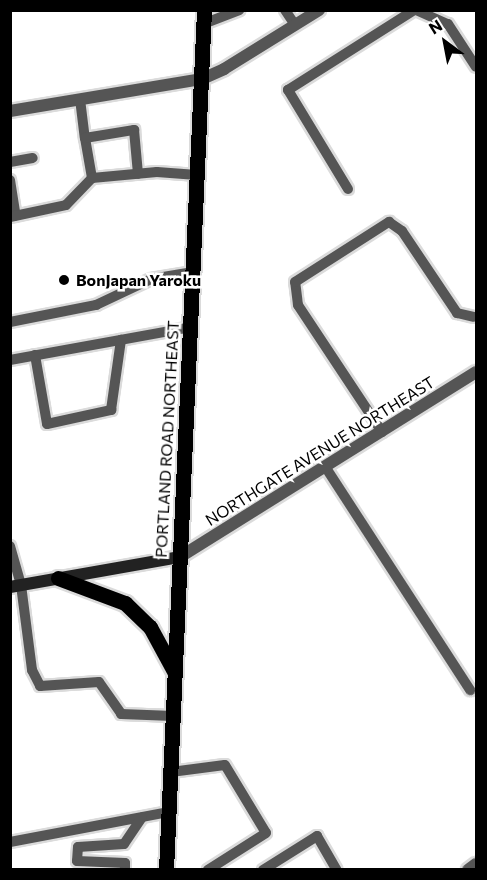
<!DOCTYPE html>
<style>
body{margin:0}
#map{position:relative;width:487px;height:880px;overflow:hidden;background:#fff;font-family:Commissioner,sans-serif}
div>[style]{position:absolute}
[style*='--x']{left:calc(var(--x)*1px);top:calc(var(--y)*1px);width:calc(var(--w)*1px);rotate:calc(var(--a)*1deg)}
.roads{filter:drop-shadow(2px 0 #dbdbdb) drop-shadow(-2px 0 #dbdbdb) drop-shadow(0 2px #dbdbdb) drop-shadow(0 -2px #dbdbdb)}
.lane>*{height:10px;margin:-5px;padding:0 5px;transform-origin:5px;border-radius:5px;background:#555}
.street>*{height:12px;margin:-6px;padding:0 6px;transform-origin:6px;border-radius:6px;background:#555}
.secondary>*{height:12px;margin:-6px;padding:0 6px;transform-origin:6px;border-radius:6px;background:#222}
.primary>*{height:15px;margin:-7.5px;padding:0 7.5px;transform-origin:7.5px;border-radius:7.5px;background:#000}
.dots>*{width:16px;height:16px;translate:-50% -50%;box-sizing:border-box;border:3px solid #fff;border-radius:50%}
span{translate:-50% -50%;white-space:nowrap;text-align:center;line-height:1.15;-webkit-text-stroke:5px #fff;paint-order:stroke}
.poi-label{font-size:16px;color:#000;font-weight:700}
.left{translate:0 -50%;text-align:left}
.street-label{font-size:16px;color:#000}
.frame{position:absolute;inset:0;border:12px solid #000;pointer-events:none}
.north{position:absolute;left:415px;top:12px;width:60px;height:60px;-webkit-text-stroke:4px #fff;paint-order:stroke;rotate:328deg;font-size:16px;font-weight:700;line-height:24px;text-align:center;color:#000}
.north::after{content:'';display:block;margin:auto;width:21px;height:27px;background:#000;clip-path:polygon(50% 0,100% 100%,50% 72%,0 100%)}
</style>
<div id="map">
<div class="roads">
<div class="lane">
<i style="--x:285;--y:10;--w:18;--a:56"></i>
<i style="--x:416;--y:10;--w:35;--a:24"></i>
<i style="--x:448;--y:24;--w:51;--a:56.9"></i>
<i style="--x:203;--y:24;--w:39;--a:-21"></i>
<i style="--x:80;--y:99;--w:39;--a:83"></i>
<i style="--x:10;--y:162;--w:23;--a:-10"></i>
<i style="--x:92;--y:178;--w:41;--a:-99.9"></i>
<i style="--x:85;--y:138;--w:50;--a:-9.3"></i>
<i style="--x:134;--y:130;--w:44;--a:84.8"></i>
<i style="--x:10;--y:180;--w:36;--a:81"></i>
<i style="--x:348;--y:189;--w:116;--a:-121.2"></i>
<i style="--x:288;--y:90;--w:149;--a:-32.4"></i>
<i style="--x:10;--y:217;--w:57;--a:-12.1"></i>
<i style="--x:66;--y:205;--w:37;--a:-46"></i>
<i style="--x:92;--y:178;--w:65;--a:-5.3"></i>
<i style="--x:157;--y:172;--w:40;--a:4.3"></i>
<i style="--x:10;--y:322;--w:88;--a:-11.2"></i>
<i style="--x:96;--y:305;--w:61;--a:-25.3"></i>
<i style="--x:151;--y:279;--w:43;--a:-9.5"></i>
<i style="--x:35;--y:355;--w:70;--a:80.1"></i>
<i style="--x:47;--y:424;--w:66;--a:-12.3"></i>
<i style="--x:111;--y:410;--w:71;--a:-81.9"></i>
<i style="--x:10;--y:360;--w:184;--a:-10.3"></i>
<i style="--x:382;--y:432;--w:152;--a:-123.5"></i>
<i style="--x:298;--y:305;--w:23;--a:-97"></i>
<i style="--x:295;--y:282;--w:112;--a:-32.6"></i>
<i style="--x:389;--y:222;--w:16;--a:35"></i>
<i style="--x:402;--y:231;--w:99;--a:56.1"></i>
<i style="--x:457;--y:313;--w:17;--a:13"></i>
<i style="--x:326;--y:468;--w:265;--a:57"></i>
<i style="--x:10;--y:546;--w:41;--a:74.2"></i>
<i style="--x:21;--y:585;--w:86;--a:82.6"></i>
<i style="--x:32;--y:670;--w:18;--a:63"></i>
<i style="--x:40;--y:686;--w:59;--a:-3.9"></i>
<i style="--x:99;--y:682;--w:39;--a:55"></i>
<i style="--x:121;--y:714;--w:52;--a:2.2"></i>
<i style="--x:171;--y:772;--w:54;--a:-7.4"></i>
<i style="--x:225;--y:765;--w:79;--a:58.9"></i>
<i style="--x:266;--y:833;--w:69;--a:147.5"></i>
<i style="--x:10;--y:842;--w:162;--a:-10.7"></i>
<i style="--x:125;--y:870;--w:7;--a:-90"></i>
<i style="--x:125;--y:863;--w:48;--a:-177.6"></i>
<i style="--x:77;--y:861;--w:14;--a:-86"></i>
<i style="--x:78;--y:847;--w:46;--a:-3.7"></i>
<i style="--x:124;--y:844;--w:32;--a:-56"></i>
<i style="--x:263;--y:870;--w:64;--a:-32.2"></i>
<i style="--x:317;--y:836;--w:39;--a:60"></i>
</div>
<div class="street">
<i style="--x:10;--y:111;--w:195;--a:-9.5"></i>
<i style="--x:202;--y:79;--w:24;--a:-24"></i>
<i style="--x:224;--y:69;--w:112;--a:-31.8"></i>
<i style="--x:180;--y:557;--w:349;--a:-32"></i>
<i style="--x:468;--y:870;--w:10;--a:-37"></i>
</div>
<div class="secondary">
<i style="--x:10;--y:587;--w:173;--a:-10"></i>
</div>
<div class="primary">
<i style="--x:58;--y:578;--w:72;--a:20.5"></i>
<i style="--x:125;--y:603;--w:35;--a:44"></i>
<i style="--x:150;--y:627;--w:52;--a:61.5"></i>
<i style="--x:166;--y:870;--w:861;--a:-87.47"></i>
</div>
</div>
<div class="dots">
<i style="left:64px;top:280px;background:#000"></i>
</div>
<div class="poi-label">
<span class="left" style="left:76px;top:280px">BonJapan Yaroku</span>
</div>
<div class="street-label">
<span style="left:167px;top:439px;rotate:-87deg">PORTLAND ROAD NORTHEAST</span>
<span style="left:320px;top:451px;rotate:-32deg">NORTHGATE AVENUE NORTHEAST</span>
</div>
<div class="frame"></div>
<div class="north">N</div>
</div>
